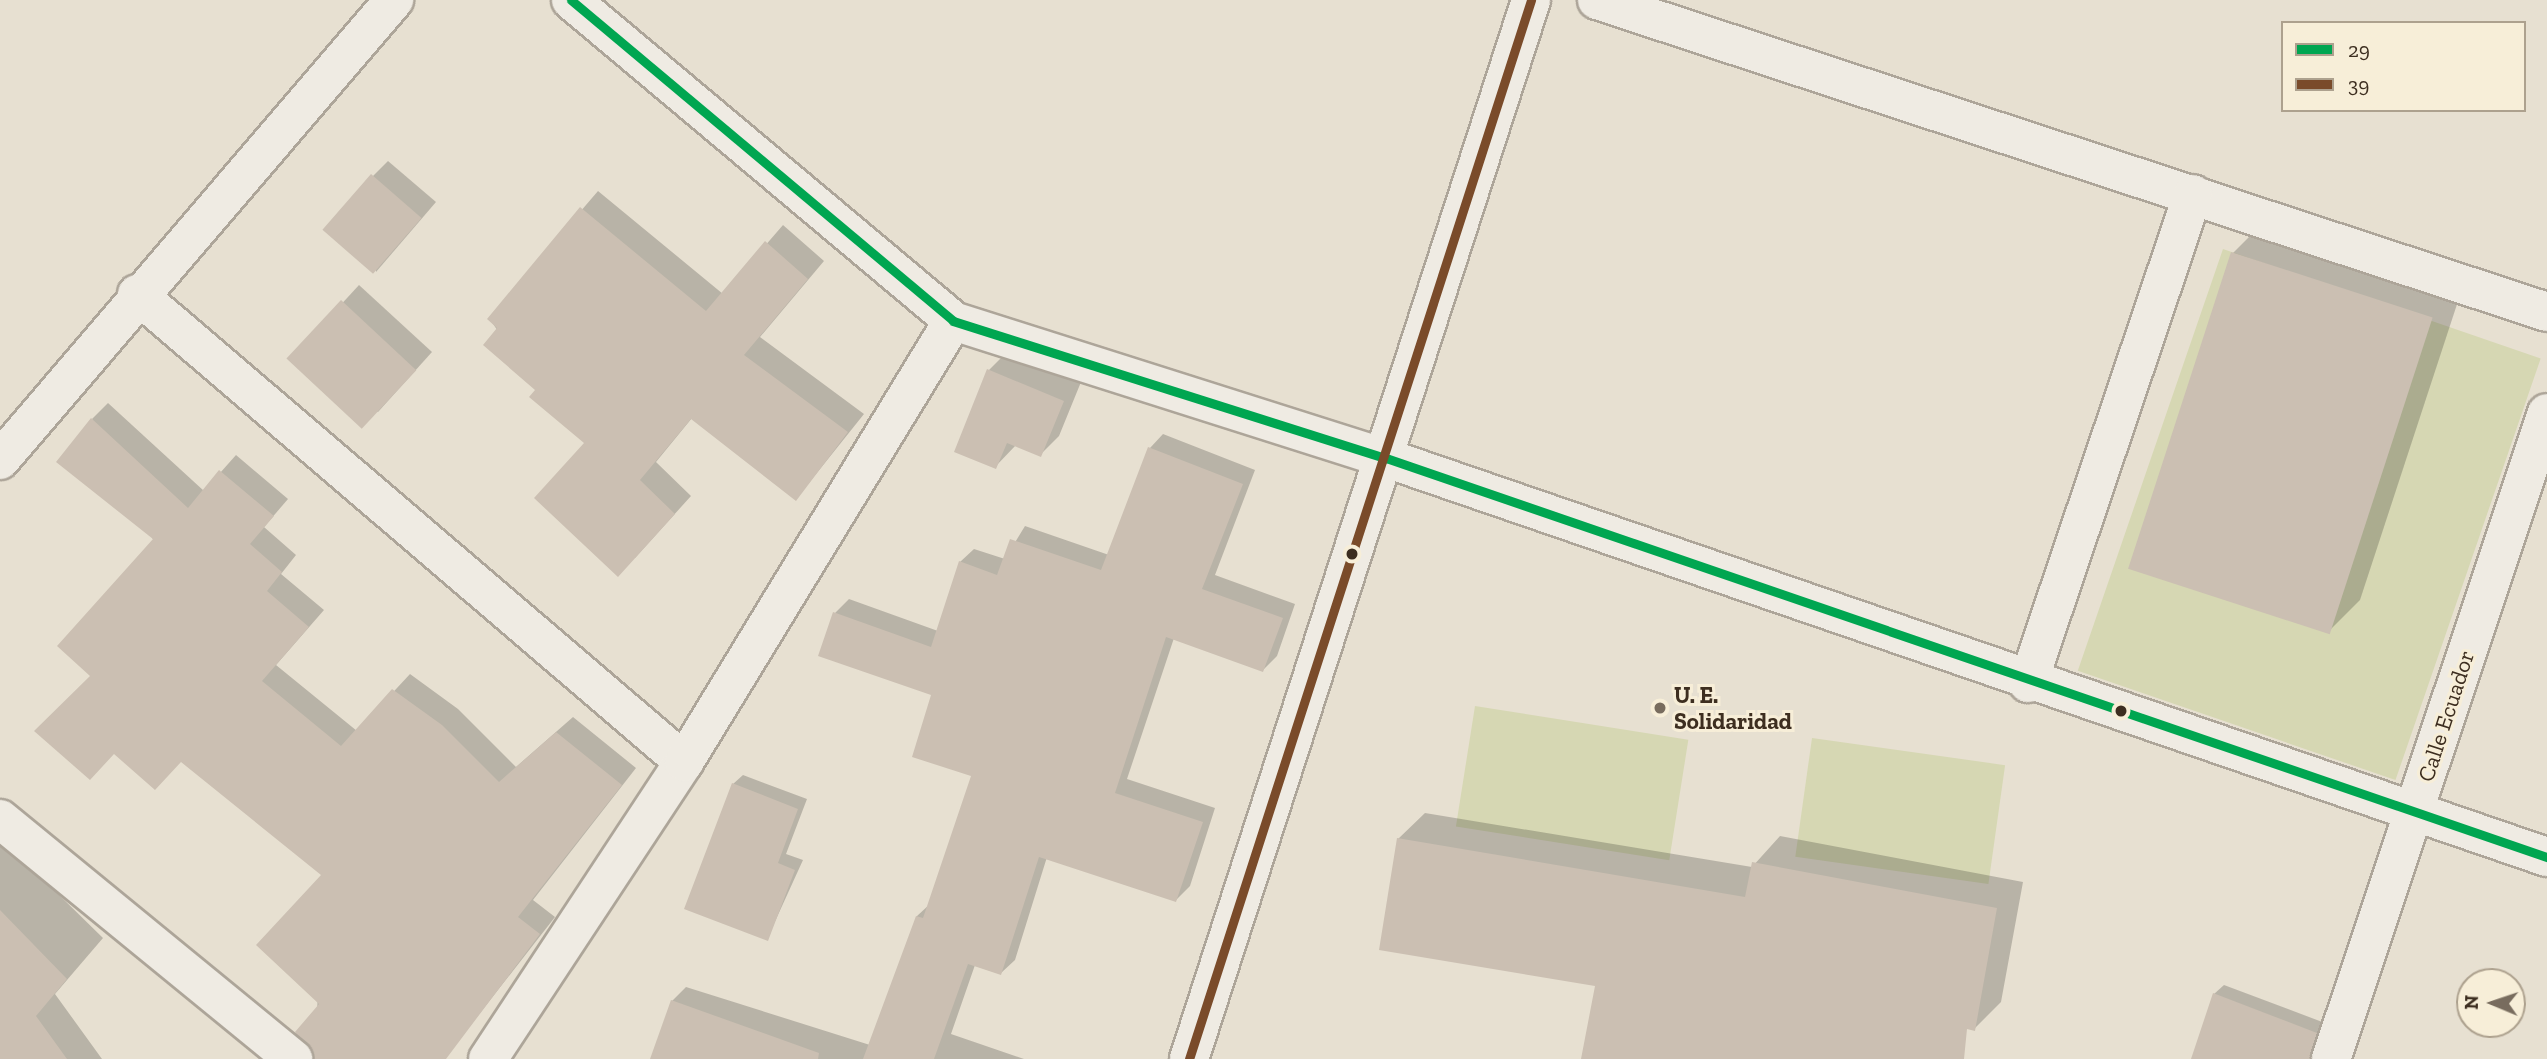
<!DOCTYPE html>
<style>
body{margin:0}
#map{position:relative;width:2547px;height:1059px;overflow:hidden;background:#e7e0d1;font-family:"Zilla Slab",serif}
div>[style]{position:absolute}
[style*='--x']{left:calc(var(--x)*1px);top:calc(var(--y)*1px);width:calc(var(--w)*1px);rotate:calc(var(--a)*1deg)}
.green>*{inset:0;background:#d6d7b3;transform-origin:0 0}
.shadow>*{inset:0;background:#0003}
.building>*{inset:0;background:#cbbfb2;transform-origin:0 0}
.roads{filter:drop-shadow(2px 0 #ada599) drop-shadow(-2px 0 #ada599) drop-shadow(0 2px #ada599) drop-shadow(0 -2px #ada599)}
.minor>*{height:38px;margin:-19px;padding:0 19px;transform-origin:19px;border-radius:19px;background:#efebe3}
.bus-1>*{height:9px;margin:-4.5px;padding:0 4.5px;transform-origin:4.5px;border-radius:4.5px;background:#00a651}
.bus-2>*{height:9px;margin:-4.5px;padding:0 4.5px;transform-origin:4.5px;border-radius:4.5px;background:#7a4b2a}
.dots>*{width:19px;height:19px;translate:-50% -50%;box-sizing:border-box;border:4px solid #f7eed8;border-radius:50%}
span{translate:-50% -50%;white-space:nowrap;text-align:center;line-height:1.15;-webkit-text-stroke:6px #f7eed8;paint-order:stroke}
.poi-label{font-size:23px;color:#3d2e20;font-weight:700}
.left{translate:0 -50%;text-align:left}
.street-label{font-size:23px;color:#3d2e20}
.legend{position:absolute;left:2281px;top:21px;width:245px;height:91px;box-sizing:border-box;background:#f7eed8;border:2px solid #ada18e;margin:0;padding:9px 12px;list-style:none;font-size:21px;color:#3d2e20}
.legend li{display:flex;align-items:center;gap:14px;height:35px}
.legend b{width:35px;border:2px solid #ada18e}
.north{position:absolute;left:2456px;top:968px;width:70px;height:70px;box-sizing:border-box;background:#f7eed8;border:2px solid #ada18e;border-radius:50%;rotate:272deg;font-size:19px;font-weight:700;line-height:28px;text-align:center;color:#3d2e20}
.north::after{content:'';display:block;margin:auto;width:24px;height:32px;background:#786c5e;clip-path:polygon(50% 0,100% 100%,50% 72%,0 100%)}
</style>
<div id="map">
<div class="green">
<i style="left:2223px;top:249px;width:336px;height:446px;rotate:19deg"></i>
<i style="left:1475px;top:706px;width:216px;height:122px;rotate:9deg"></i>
<i style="left:1812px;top:738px;width:195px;height:120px;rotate:8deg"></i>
</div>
<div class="shadow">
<i style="clip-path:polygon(388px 161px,436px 202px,376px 272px,373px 176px)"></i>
<i style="clip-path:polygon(598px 191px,723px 294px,783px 225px,824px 261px,760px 337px,864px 414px,796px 499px,692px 418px,656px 462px,691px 496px,635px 558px,587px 443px,538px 390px,489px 318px)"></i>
<i style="clip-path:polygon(2265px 221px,2463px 286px,2360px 600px,2328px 632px,2233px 253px)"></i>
<i style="clip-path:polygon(359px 285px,432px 352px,378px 412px,290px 360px)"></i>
<i style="clip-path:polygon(1008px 351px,1081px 382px,1059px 436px,1040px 455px,1016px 445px,995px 467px,989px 370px)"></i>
<i style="clip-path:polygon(108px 403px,204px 491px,236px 455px,288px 499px,264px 527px,296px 555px,281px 574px,324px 610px,276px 665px,357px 731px,410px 674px,458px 709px,516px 767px,573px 717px,636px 768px,533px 900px,555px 917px,444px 1059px,315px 1059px,323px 875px,92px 419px)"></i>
<i style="clip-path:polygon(1163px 434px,1255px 470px,1215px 575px,1295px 604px,1277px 656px,1263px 670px,1174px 638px,1127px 779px,1215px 808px,1190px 886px,1176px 900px,1047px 857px,1015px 960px,1001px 973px,975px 965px,951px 1034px,1024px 1059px,652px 1059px,672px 1001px,686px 987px,870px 1045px,917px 916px,930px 904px,973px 774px,933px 693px,835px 613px,849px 599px,938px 631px,960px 562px,974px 549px,1005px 559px,1025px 526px,1109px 555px,1150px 448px)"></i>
<i style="clip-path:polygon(743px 775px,807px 799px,786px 854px,803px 860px,767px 939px,733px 784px)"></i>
<i style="clip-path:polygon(1425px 813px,1752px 867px,1780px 836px,2023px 882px,2001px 1002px,1974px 1029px,1885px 1012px,1874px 1059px,1583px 1059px,1597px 984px,1398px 839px)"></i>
<i style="clip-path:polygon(0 837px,103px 938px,55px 994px,102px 1059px,0 1059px)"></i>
<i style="clip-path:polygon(2224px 985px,2325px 1023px,2314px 1059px,2193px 1059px,2214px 994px)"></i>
</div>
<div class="building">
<i style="left:371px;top:174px;width:67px;height:74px;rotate:41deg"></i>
<i style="clip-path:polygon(580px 207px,706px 311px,765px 241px,808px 279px,744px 355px,848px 432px,796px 501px,691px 419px,640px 480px,675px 514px,618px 577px,534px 498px,584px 443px,529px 397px,535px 390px,483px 345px,497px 328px,487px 319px)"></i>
<i style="left:2231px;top:252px;width:212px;height:333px;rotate:18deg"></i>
<i style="left:341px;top:300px;width:103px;height:80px;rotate:43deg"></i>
<i style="clip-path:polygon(987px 369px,1064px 401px,1041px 457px,1007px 443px,996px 469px,954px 452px)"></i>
<i style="clip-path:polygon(91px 418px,188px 508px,219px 470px,274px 516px,250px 544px,282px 572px,267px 591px,309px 627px,262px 681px,341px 746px,392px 689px,442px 725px,499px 782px,556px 732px,622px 785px,518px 917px,540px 934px,446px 1059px,314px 1059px,295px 1032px,319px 1004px,256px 945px,321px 875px,181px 762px,155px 790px,114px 754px,90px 780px,34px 731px,90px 676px,57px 646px,153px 539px,56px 462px)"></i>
<i style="clip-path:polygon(1148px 447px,1243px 484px,1202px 589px,1283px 618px,1263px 672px,1166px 637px,1115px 793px,1203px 822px,1176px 902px,1039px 857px,1001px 975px,968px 964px,934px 1059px,863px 1059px,916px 916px,923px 918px,971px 776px,912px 757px,931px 695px,818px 656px,833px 612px,931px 647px,959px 561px,997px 575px,1010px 539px,1101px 570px)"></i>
<i style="clip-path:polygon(732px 783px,798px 809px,778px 863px,795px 870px,768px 941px,684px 909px)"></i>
<i style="clip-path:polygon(1397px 838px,1745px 897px,1752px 862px,1997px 908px,1975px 1031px,1967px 1029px,1964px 1059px,1581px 1059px,1595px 986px,1379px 950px)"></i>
<i style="clip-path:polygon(0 910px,67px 979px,36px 1016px,67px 1059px,0 1059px)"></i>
<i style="clip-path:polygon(2213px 993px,2317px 1033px,2310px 1059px,2191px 1059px)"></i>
<i style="clip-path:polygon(671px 1000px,819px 1053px,818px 1059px,650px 1059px)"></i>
</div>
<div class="roads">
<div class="minor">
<i style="--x:571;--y:0;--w:499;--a:40"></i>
<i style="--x:953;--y:321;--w:454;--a:17.6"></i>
<i style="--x:1386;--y:458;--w:1228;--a:18.97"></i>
<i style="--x:1597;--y:0;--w:1000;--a:18.18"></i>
<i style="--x:137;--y:294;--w:720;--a:40.55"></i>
<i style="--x:0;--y:460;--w:606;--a:-49.42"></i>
<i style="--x:2028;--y:683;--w:516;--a:-71.35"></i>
<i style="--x:0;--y:819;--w:379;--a:39.3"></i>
<i style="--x:488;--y:1059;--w:356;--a:-56.6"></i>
<i style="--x:684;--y:762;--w:517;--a:-58.62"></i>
<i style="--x:1189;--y:1059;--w:1113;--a:-72.1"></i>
<i style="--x:2331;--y:1059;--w:681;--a:-71.51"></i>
</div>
</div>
<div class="bus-1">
<i style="--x:571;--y:0;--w:499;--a:40"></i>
<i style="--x:953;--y:321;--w:454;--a:17.6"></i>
<i style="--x:1386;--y:458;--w:1228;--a:18.97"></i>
</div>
<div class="bus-2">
<i style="--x:1189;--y:1059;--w:1113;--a:-72.1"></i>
</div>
<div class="dots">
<i style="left:1352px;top:554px;background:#3d2e20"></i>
<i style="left:1660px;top:708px;background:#786c5e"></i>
<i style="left:2121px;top:711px;background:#3d2e20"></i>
</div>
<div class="poi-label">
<span class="left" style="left:1674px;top:708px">U. E.<br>Solidaridad</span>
</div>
<div class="street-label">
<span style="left:2446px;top:716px;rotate:-72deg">Calle Ecuador</span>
</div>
<ul class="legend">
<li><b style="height:9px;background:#00a651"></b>29</li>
<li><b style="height:9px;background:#7a4b2a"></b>39</li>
</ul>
<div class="north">N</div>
</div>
